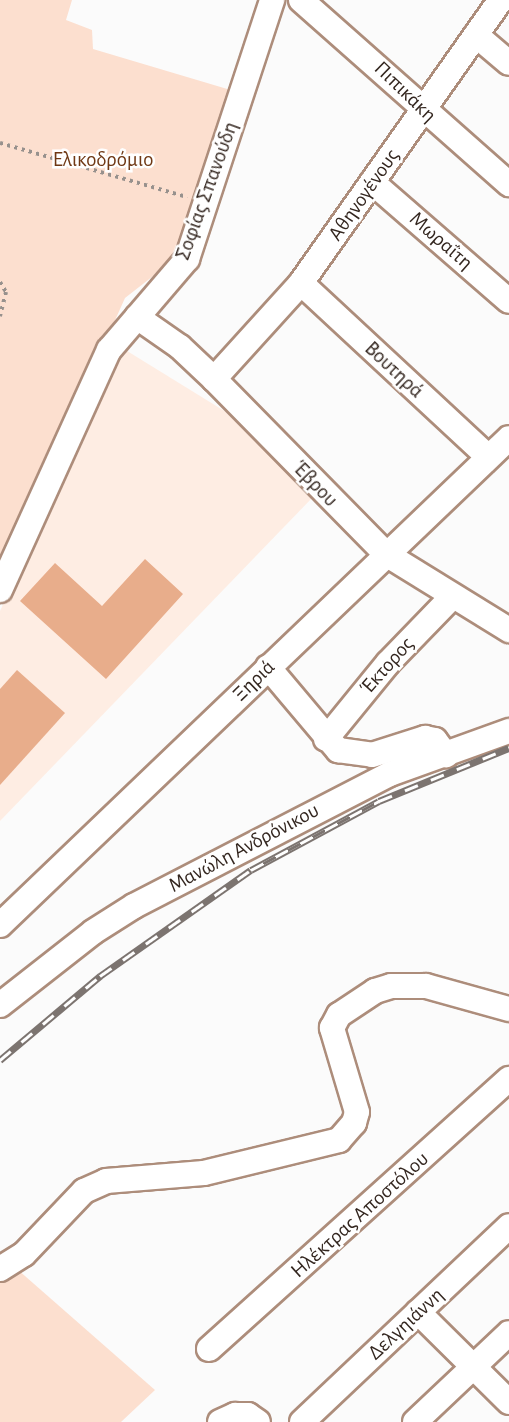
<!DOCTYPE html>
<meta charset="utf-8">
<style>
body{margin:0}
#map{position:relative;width:509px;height:1422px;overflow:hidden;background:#fbfbfb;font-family:"Alegreya Sans",sans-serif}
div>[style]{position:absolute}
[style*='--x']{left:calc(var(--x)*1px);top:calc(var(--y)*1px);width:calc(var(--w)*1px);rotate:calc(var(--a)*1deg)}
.built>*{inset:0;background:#feede3}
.green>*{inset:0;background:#fcdfcf}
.building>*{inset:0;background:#e8ad8b}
.path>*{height:4px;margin-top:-2px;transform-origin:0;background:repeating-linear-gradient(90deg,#97918d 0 3px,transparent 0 7.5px)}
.roads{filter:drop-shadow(2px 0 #ad8d7b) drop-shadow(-2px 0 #ad8d7b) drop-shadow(0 2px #ad8d7b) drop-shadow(0 -2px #ad8d7b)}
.minor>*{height:24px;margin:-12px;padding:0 12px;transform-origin:12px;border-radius:12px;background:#fff}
.rail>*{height:7px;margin-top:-3.5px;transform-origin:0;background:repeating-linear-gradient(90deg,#fff 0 14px,#7c7470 0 28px);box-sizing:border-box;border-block:2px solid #7c7470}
span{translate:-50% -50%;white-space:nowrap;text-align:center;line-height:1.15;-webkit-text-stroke:5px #fff;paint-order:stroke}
.street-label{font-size:21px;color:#342720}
.park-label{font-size:21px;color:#6f3814}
</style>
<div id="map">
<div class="built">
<i style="clip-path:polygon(119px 346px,252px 428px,313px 497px,0 821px,0 611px)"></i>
</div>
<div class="green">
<i style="clip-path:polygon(0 0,72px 0,66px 20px,92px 30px,93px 49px,234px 91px,180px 255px,125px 298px,0 577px)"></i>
<i style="clip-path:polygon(17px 1269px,155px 1390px,121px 1422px,0 1422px,0 1274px)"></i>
</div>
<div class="building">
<i style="clip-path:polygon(145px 559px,183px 594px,106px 679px,20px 601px,55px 563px,102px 606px)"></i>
<i style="clip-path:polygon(17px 670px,65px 713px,0 785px,0 689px)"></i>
</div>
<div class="path">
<i style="--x:0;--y:143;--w:195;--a:16.1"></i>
<i style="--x:0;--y:282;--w:12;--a:59"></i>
<i style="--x:6;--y:292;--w:25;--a:104"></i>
</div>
<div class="roads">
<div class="minor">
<i style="--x:301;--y:0;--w:278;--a:41.5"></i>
<i style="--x:476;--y:35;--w:43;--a:40.3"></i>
<i style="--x:372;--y:182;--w:181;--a:41"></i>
<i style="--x:301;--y:283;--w:255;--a:42.9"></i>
<i style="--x:137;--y:317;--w:52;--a:34.9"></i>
<i style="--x:180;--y:347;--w:47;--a:43.3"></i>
<i style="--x:214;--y:379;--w:245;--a:45.5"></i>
<i style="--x:386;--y:554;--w:145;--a:31.7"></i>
<i style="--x:214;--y:379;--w:130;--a:-47.8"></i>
<i style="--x:301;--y:283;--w:347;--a:-54.8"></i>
<i style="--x:0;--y:590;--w:264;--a:-65.6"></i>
<i style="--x:109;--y:350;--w:120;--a:-49.4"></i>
<i style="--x:187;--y:259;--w:273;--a:-71.8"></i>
<i style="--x:268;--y:667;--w:109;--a:49.9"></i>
<i style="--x:338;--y:750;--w:34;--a:8"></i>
<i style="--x:372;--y:755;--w:56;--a:-17.8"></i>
<i style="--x:425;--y:738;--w:10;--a:11"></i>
<i style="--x:435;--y:740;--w:19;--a:54"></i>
<i style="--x:326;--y:739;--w:98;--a:-50.8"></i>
<i style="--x:388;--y:663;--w:92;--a:-45.9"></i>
<i style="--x:0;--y:925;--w:704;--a:-43.73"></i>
<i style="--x:0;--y:1005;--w:118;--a:-38.1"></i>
<i style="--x:93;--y:932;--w:49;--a:-32.4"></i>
<i style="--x:134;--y:906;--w:288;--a:-27.3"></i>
<i style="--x:390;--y:774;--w:127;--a:-19.9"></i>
<i style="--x:0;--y:1269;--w:28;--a:-32"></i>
<i style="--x:24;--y:1254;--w:87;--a:-46.4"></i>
<i style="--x:84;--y:1191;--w:24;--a:-24"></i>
<i style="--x:106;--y:1181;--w:98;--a:-4.7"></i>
<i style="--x:204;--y:1173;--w:139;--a:-13.7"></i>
<i style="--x:339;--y:1140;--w:23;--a:-49"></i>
<i style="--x:354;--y:1123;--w:11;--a:-75"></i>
<i style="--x:357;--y:1112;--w:88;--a:-106.6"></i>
<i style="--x:332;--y:1028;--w:15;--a:-62"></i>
<i style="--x:339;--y:1015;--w:43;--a:-33.7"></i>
<i style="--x:375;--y:991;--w:17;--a:-17"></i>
<i style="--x:391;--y:986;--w:35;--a:0"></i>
<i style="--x:426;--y:986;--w:86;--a:15.5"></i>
<i style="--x:418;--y:1312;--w:128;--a:44.7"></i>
<i style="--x:209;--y:1349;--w:404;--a:-42"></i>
<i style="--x:220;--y:1422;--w:17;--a:-25"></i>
<i style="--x:235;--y:1415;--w:13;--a:0"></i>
<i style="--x:248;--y:1415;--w:12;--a:35"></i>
<i style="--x:302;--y:1422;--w:285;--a:-43.4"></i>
<i style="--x:415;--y:1422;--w:129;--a:-43.4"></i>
</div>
</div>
<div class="rail">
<i style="--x:0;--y:1060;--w:131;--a:-40"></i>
<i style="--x:100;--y:976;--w:184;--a:-35.1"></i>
<i style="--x:251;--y:870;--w:145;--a:-28.3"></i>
<i style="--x:379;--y:801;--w:140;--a:-22.2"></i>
</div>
<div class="street-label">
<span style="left:405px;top:92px;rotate:44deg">Πιπικάκη</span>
<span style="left:207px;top:191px;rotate:-70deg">Σοφίας Σπανούδη</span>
<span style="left:364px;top:195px;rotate:-55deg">Αθηνογένους</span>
<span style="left:441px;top:241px;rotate:41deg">Μωραΐτη</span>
<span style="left:394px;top:370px;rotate:43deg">Βουτηρά</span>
<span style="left:315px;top:484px;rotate:46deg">Έβρου</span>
<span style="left:387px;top:666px;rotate:-48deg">Έκτορος</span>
<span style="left:254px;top:681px;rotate:-44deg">Ξηριά</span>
<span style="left:244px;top:848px;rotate:-28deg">Μανώλη Ανδρόνικου</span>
<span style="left:360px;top:1215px;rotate:-42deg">Ηλέκτρας Αποστόλου</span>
<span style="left:406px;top:1324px;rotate:-43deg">Δελγηιάννη</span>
</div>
<div class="park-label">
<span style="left:103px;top:160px">Ελικοδρόμιο</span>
</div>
</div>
